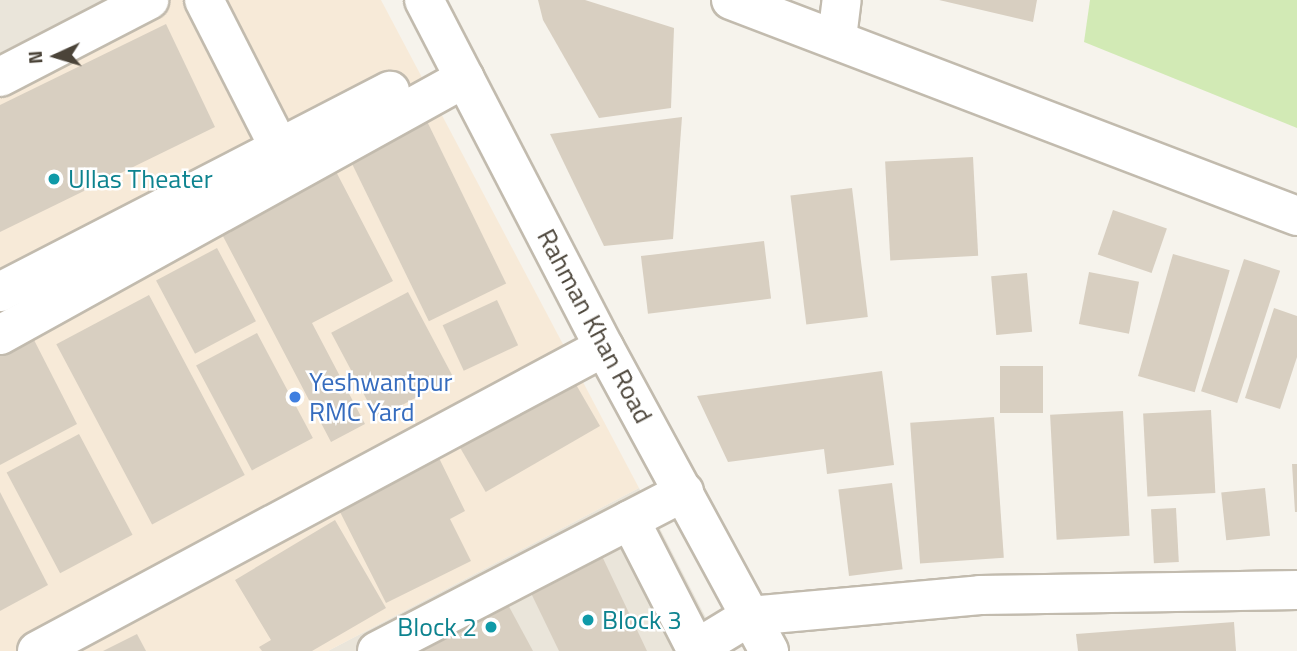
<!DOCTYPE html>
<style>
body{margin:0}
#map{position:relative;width:1297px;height:651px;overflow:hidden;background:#f6f3ec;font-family:"Titillium Web",sans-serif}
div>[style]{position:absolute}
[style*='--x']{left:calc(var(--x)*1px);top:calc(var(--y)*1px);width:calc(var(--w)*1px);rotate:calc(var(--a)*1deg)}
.residential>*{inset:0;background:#eae5da}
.commercial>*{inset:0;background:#f7ead8}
.green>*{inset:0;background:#d2eab5}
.building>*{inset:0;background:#d8cfc1;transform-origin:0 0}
.roads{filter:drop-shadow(2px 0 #c2bbae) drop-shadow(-2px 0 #c2bbae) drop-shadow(0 2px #c2bbae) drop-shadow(0 -2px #c2bbae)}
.minor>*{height:38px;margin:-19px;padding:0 19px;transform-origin:19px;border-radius:19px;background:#fff}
.dots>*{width:19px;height:19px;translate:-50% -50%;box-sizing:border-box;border:4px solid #fff;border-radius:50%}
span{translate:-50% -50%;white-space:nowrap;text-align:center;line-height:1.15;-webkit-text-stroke:5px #fff;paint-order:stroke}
.culture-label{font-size:26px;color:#0d838f}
.left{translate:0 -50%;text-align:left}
.right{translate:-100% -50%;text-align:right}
.street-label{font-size:26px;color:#4b4439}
.shop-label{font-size:26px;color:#366cbe}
.north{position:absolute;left:21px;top:21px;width:70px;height:70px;-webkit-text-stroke:5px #fff;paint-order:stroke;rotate:266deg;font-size:19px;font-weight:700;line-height:28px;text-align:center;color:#4b4439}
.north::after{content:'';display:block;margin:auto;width:24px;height:32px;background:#4b4439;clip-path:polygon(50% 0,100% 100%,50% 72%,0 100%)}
</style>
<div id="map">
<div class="residential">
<i style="clip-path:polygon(0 0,104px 0,0 53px)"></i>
<i style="clip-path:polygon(639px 488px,723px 651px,328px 651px)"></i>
</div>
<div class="commercial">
<i style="clip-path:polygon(104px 0,381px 0,639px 488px,328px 651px,0 651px,0 53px)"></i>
</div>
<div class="green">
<i style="clip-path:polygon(1090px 0,1297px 0,1297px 128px,1084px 42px)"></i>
</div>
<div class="building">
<i style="clip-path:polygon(538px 0,585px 0,674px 28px,671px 108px,599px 118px,543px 20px)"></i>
<i style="clip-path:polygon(939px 0,1037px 0,1033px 22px)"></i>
<i style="clip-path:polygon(166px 24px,215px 127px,0 232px,0 105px)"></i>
<i style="left:422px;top:111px;width:192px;height:86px;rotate:64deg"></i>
<i style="clip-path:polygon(682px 117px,673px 239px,604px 246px,550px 134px)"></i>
<i style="left:973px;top:157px;width:99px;height:88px;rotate:87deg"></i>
<i style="clip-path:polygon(330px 160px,393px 281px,312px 323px,365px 424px,331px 442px,215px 221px)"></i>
<i style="left:852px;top:188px;width:130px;height:62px;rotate:83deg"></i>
<i style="left:1113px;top:210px;width:57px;height:47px;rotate:19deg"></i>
<i style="left:764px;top:241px;width:58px;height:124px;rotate:83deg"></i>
<i style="left:217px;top:248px;width:83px;height:69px;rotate:62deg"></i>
<i style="left:1173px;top:254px;width:59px;height:127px;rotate:16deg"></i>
<i style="left:1244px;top:259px;width:38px;height:139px;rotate:18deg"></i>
<i style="left:1089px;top:272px;width:51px;height:53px;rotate:11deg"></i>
<i style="left:1027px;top:273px;width:59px;height:36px;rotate:85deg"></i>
<i style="left:408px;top:292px;width:97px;height:87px;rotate:62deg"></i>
<i style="left:149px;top:295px;width:204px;height:105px;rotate:62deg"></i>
<i style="left:497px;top:300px;width:50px;height:60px;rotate:65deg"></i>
<i style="clip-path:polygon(1274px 308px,1297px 316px,1297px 357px,1280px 409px,1245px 398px)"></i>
<i style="left:257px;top:333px;width:119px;height:69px;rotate:62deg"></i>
<i style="clip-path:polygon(33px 338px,77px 424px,0 465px,0 355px)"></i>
<i style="left:1000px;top:366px;width:43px;height:47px"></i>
<i style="clip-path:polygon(882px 371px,894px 465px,827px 474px,824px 449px,728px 462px,697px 396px)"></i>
<i style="left:574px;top:381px;width:52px;height:132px;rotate:60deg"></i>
<i style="left:1211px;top:410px;width:83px;height:68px;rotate:87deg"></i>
<i style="left:1123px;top:411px;width:125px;height:73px;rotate:87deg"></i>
<i style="left:994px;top:417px;width:141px;height:84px;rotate:86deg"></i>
<i style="left:79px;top:434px;width:114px;height:82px;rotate:62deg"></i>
<i style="clip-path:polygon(439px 458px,465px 511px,450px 519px,471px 561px,386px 603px,338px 508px)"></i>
<i style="clip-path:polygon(1292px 464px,1297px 464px,1297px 512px,1295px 512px)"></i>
<i style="left:892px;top:483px;width:87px;height:54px;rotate:83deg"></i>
<i style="left:1265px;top:488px;width:48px;height:44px;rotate:84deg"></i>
<i style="clip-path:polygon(0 492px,48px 585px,0 611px)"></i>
<i style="left:1176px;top:508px;width:54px;height:25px;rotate:87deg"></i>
<i style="clip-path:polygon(335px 520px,386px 608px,312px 651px,262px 651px,259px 647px,271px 640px,235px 580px)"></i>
<i style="clip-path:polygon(601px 554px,647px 651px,559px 651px,529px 589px)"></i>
<i style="clip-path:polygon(507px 603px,533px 651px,419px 651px)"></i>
<i style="clip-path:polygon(1234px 622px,1236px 651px,1078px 651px,1076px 634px)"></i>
<i style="clip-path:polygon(137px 634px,146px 651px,103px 651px)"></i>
</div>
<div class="roads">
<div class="minor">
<i style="--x:204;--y:0;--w:165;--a:63"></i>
<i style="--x:424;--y:0;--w:391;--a:62.6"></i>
<i style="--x:604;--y:347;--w:346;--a:61.5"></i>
<i style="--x:731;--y:0;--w:606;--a:20.89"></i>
<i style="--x:837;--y:38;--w:38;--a:-83"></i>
<i style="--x:0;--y:77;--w:168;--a:-27.3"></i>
<i style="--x:0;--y:292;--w:439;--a:-27.3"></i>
<i style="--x:0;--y:335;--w:531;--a:-28.93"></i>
<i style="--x:630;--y:520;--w:147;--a:62.9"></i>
<i style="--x:696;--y:649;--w:63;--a:-31.4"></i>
<i style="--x:750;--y:616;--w:231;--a:-5.2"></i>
<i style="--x:980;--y:595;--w:317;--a:-0.9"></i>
<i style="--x:37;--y:651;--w:643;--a:-28.2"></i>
<i style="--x:377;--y:651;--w:346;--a:-27.4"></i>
</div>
</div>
<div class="dots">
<i style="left:54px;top:179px;background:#0f9aa8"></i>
<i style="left:295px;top:397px;background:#3f7fe0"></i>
<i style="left:588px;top:620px;background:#0f9aa8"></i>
<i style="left:491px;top:627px;background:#0f9aa8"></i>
</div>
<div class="culture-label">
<span class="left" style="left:68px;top:179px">Ullas Theater</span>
<span class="left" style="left:602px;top:620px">Block 3</span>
<span class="right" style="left:477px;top:627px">Block 2</span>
</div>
<div class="street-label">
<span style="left:595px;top:326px;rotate:62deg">Rahman Khan Road</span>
</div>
<div class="shop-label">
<span class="left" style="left:309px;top:397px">Yeshwantpur<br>RMC Yard</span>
</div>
<div class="north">N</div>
</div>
